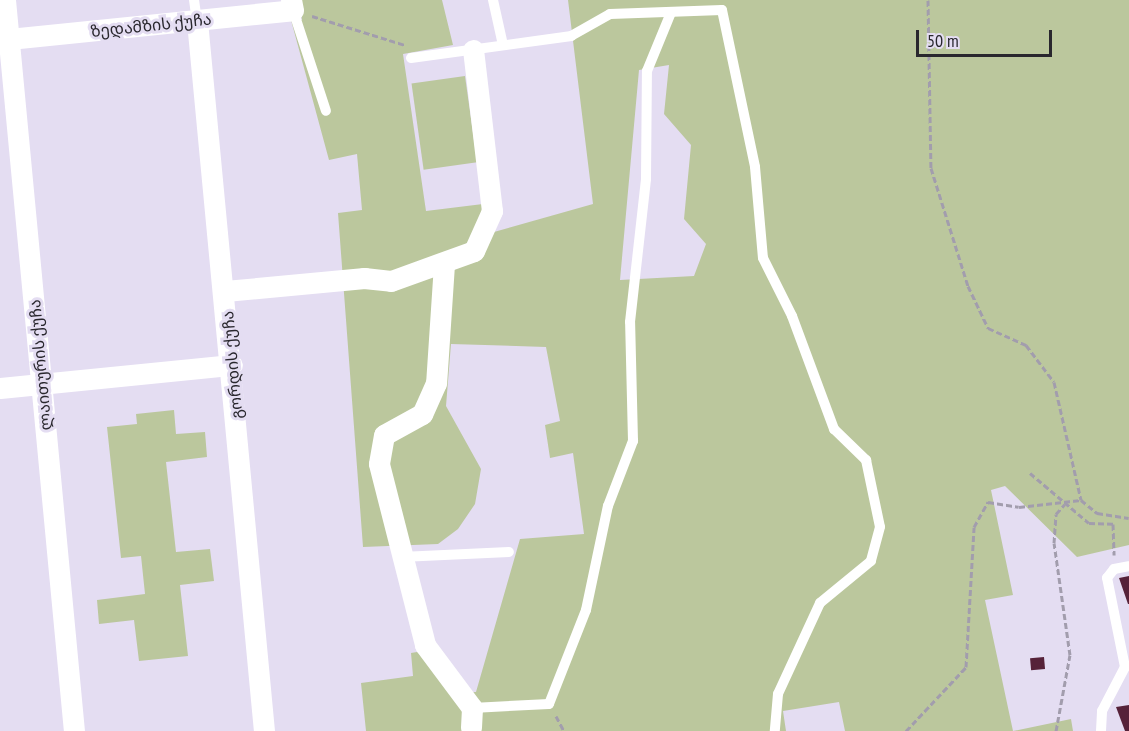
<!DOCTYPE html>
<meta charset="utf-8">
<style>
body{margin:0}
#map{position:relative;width:1129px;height:731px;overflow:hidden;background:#e4ddf2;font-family:"PT Sans Narrow","Noto Sans Georgian",sans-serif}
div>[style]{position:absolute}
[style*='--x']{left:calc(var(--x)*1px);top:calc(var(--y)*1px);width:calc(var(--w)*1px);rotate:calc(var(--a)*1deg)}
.green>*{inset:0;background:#bbc79d;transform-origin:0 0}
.building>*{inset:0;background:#562239;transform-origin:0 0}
.path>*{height:3px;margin-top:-1.5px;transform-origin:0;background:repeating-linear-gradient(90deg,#a29dad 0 6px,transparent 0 9px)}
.lane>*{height:10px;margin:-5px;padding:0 5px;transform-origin:5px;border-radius:5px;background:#fff}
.street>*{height:21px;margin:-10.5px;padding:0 10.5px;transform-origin:10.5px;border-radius:10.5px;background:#fff}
span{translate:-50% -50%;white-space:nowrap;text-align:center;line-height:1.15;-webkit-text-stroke:6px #e4ddf2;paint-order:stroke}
.street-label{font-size:16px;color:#29272e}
.scale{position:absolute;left:916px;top:30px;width:136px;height:27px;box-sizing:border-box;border:3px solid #29272e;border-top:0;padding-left:8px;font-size:18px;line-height:21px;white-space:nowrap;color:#29272e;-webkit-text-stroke:4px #e4ddf2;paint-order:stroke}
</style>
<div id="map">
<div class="green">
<i style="clip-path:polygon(evenodd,299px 0,442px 0,453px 45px,403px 54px,426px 211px,483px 204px,494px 232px,593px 204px,568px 0,1129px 0,1129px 545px,1077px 557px,1005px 486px,991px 490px,1013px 595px,985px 600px,1013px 731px,1071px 719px,1073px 731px,845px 731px,839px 702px,783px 711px,786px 731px,366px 731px,361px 683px,413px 676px,411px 653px,423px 651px,458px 693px,476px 692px,520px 539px,584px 534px,573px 453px,550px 458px,545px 425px,560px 421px,546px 347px,451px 344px,446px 406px,481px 469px,475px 504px,458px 529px,438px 544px,363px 547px,338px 213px,362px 210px,357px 154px,329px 160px,291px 20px,302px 20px,299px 0,669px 65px,664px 114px,691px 145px,684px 219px,706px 244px,694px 276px,620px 280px,639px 70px,669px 65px)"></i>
<i style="left:465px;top:76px;width:87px;height:54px;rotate:82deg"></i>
<i style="clip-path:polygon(174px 410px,176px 434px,205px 432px,207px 457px,166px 462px,176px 552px,210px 549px,214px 581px,180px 585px,188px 656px,139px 661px,134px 620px,99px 624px,97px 600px,145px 594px,141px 556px,121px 558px,107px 427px,137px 424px,136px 414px)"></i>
</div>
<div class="building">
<i style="clip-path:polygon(1129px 576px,1129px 604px,1128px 604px,1119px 578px)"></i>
<i style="left:1044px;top:657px;width:12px;height:14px;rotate:85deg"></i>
<i style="clip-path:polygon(1129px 705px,1129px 731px,1125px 731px,1116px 707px)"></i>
</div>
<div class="path">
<i style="--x:928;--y:0;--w:168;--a:89"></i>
<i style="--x:931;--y:168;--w:124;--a:72.6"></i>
<i style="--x:968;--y:286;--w:47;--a:64.5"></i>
<i style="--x:988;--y:328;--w:42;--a:24.1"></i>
<i style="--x:1026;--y:345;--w:46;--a:52.9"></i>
<i style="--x:1054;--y:382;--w:121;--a:77.1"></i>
<i style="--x:1081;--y:500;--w:21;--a:39"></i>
<i style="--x:1097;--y:513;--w:32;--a:9"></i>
<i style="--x:312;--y:16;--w:97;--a:17.3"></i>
<i style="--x:1030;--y:473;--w:77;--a:40.3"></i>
<i style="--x:1089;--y:523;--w:24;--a:2"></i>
<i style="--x:1113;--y:524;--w:31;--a:88"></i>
<i style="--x:556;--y:716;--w:17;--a:62"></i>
<i style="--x:906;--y:731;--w:88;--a:-46.8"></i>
<i style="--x:966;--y:667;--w:140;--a:-86.7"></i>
<i style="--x:974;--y:527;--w:29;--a:-61"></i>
<i style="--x:988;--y:502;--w:31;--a:9"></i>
<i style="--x:1019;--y:507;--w:62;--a:-6.4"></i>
<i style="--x:1056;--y:731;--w:77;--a:-79.6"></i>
<i style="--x:1070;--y:655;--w:113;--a:-98.1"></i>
<i style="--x:1054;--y:543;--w:29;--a:-86"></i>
<i style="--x:1056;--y:514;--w:13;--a:-48"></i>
</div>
<div class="lane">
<i style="--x:194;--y:0;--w:21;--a:82"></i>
<i style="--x:493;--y:0;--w:46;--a:77.5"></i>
<i style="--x:293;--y:10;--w:106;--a:71.9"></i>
<i style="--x:411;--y:58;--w:162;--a:-7.8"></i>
<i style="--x:571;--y:36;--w:45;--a:-29.4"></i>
<i style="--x:610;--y:14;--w:112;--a:-2"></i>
<i style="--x:722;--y:10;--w:160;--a:78.1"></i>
<i style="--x:755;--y:167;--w:91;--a:85"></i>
<i style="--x:763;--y:258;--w:65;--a:63.4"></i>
<i style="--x:792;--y:316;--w:121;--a:69.6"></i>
<i style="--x:834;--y:429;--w:45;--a:44.1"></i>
<i style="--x:866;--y:460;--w:68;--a:78.2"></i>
<i style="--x:880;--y:527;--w:35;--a:105"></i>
<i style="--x:871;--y:561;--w:66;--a:140.5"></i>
<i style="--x:820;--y:603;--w:100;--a:114.8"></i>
<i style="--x:778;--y:694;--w:37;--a:95"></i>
<i style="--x:401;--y:557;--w:108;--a:-2.7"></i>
<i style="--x:472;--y:708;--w:77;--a:-3"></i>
<i style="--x:549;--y:704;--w:101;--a:-68.5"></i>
<i style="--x:586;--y:610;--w:106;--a:-78.1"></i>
<i style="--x:608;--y:506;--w:70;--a:-69"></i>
<i style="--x:633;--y:441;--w:119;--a:-91.4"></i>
<i style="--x:630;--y:322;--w:144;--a:-83.6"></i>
<i style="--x:646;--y:179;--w:108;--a:-89.5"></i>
<i style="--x:647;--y:71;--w:61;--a:-67.7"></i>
<i style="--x:1101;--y:731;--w:20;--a:-87"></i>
<i style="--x:1102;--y:711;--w:50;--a:-62.4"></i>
<i style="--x:1125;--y:667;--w:91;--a:-101.4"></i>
<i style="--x:1107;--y:578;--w:11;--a:-52"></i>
<i style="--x:1114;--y:569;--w:15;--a:-11"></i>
</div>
<div class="street">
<i style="--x:5;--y:0;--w:734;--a:84.61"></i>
<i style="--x:197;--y:21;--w:713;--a:84.61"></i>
<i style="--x:9;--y:39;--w:285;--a:-5.8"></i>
<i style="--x:293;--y:10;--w:10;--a:-101"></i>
<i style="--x:444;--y:264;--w:119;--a:93.8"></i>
<i style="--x:436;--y:383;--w:34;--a:114"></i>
<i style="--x:422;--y:414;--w:43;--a:151.1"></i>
<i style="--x:384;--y:435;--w:29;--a:100"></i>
<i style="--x:379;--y:464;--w:187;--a:75.7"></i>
<i style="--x:425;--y:645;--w:79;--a:53.3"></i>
<i style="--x:472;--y:708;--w:19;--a:93"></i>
<i style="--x:225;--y:291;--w:140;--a:-5.3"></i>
<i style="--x:364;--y:278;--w:27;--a:6"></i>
<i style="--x:391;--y:281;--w:88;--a:-19.9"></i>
<i style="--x:474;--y:251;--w:44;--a:-65.8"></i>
<i style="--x:492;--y:211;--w:162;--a:-96.7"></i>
<i style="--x:0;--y:388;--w:233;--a:-5.7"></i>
</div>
<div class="street-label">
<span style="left:151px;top:25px;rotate:-6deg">ზედამზის ქუჩა</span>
<span style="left:40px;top:365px;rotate:-95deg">ლაითურის ქუჩა</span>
<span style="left:232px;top:365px;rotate:-95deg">გორდის ქუჩა</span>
</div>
<div class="scale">50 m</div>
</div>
